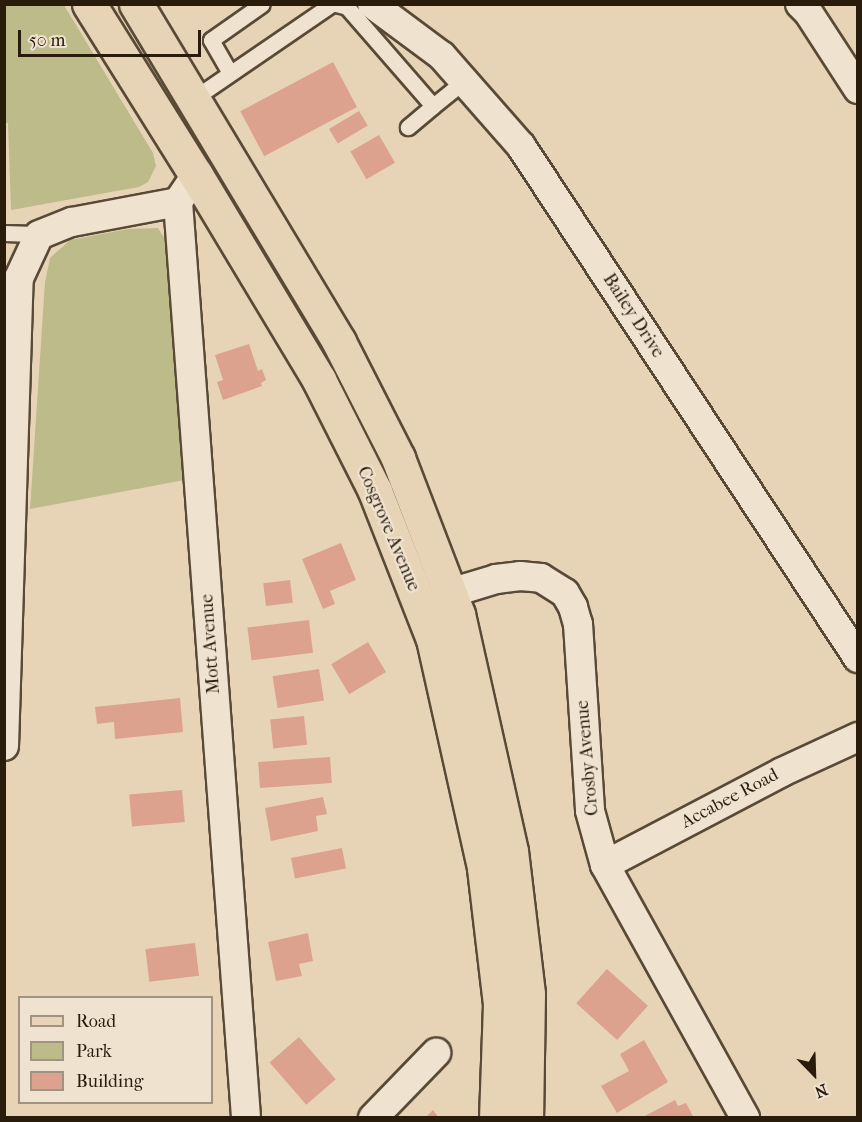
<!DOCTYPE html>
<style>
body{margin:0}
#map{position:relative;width:862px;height:1122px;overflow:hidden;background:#e7d4b7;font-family:"IM FELL French Canon",serif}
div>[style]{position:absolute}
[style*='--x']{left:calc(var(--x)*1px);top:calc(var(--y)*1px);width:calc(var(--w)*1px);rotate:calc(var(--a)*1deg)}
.green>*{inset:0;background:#bdbb89}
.building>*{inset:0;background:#dca28e;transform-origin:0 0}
.roads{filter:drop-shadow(2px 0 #584a36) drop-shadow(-2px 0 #584a36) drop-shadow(0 2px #584a36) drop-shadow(0 -2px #584a36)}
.service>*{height:15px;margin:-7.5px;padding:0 7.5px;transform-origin:7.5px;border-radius:7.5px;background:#efe3d0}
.minor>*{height:28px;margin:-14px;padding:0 14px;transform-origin:14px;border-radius:14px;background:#efe3d0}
.primary>*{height:33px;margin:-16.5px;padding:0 16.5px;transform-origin:16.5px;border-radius:16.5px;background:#e7d4b7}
span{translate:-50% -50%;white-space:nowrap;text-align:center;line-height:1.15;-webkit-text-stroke:4.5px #efe3d0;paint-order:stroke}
.street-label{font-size:18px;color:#291c0b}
.frame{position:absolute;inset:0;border:6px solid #291c0b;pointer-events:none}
.legend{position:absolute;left:18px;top:996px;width:195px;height:108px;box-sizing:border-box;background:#efe3d0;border:2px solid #a09381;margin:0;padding:8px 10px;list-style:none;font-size:18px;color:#291c0b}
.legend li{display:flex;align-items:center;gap:12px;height:30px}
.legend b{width:30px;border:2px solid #a09381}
.north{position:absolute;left:784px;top:1044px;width:60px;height:60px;-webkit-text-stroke:4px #efe3d0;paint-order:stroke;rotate:157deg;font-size:16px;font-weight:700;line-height:24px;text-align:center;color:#291c0b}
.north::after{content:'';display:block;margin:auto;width:21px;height:27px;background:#291c0b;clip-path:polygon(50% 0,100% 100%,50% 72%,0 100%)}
.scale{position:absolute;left:18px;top:30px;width:183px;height:27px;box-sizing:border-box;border:3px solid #291c0b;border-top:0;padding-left:8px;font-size:18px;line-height:21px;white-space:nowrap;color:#291c0b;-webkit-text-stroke:4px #efe3d0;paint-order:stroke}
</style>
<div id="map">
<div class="green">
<i style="clip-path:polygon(5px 4px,64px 5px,153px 153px,156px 166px,148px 182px,139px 187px,11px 210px,8px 123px,4px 123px)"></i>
<i style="clip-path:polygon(158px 228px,168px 244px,190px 479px,30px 509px,45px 282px,50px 258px,70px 240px,128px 229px)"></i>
</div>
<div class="building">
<i style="left:333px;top:62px;width:51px;height:105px;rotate:62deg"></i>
<i style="left:359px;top:111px;width:17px;height:35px;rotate:59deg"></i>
<i style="left:379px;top:135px;width:32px;height:33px;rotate:60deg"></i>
<i style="clip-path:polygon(249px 344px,258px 371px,262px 369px,266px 380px,261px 383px,262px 386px,223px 400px,217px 382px,223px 380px,215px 355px)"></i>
<i style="clip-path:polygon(341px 543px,356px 580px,330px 591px,335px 604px,323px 609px,302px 559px)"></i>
<i style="left:290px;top:580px;width:23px;height:27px;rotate:83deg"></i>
<i style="left:309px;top:620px;width:33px;height:62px;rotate:83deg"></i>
<i style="left:368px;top:642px;width:35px;height:43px;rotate:59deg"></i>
<i style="left:319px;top:669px;width:32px;height:47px;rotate:81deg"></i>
<i style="clip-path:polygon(180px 698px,183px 732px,115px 739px,114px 722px,97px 724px,95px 707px)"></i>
<i style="left:304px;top:716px;width:29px;height:34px;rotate:84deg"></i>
<i style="left:330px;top:757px;width:26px;height:72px;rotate:86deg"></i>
<i style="left:182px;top:790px;width:32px;height:53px;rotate:85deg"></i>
<i style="clip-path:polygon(323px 797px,327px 814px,316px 816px,318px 831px,271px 841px,265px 808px)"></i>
<i style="left:342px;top:848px;width:21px;height:52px;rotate:79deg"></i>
<i style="clip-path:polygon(308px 933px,313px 961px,299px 964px,302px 976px,276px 981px,268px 942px)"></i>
<i style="left:195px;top:943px;width:33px;height:50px;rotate:83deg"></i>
<i style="left:607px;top:969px;width:55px;height:46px;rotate:42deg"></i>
<i style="left:299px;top:1037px;width:56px;height:39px;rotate:49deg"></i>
<i style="clip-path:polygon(644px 1040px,668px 1082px,617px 1113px,601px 1086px,629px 1071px,620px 1054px)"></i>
<i style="clip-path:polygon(675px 1100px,678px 1106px,686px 1103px,694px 1118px,641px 1118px)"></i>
<i style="clip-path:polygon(433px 1110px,439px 1118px,425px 1118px)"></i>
</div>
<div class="roads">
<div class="service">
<i style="--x:336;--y:4;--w:11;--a:15"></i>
<i style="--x:347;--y:7;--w:131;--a:49"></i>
<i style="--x:433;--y:106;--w:33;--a:140"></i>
<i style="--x:230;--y:73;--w:38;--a:-120"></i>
<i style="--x:211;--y:40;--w:62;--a:-35.2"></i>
<i style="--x:193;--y:99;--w:168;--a:-34.4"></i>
<i style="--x:433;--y:106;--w:40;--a:-39"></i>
<i style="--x:4;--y:233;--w:37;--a:2"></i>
</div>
<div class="minor">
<i style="--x:372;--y:4;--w:87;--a:36.6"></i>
<i style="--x:442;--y:56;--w:120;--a:48.7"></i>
<i style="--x:521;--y:146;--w:613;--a:56.65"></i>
<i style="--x:800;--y:4;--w:11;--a:45"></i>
<i style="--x:808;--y:12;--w:92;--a:57"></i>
<i style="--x:196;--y:175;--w:32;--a:124"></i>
<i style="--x:178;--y:202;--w:919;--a:85.75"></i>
<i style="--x:450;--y:593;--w:48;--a:-16.9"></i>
<i style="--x:496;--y:579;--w:24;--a:-7"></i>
<i style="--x:520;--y:576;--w:21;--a:5"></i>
<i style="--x:541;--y:578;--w:28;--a:32"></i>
<i style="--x:565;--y:593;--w:16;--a:60"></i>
<i style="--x:573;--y:607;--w:18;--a:74"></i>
<i style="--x:578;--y:624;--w:187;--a:86.3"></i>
<i style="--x:590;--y:811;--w:56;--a:74.5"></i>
<i style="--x:605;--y:865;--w:289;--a:61"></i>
<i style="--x:4;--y:746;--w:468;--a:-88.2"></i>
<i style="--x:19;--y:278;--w:47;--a:-65.1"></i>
<i style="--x:39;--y:235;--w:35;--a:-22"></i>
<i style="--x:72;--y:222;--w:108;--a:-10.7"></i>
<i style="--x:605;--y:865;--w:200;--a:-27.7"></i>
<i style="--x:782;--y:772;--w:84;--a:-24.7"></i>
<i style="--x:373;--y:1118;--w:91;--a:-45.9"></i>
</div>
<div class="primary">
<i style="--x:89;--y:4;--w:202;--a:58"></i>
<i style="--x:196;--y:175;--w:239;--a:59"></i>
<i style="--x:319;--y:380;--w:124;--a:63.2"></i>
<i style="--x:375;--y:491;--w:159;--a:68.6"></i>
<i style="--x:433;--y:639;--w:235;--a:77.4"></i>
<i style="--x:484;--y:868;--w:137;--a:83.3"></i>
<i style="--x:500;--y:1004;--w:114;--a:92"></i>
<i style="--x:136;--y:4;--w:394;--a:59"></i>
<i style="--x:339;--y:342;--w:130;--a:63"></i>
<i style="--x:398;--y:458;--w:167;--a:69"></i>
<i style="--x:458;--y:614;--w:243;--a:77.4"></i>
<i style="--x:511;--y:851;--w:144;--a:83.2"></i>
<i style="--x:528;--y:994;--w:124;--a:90.9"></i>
</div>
</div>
<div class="street-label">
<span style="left:633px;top:316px;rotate:57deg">Bailey Drive</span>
<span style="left:388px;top:529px;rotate:67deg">Cosgrove Avenue</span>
<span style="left:211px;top:644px;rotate:-94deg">Mott Avenue</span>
<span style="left:588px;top:758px;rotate:-95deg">Crosby Avenue</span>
<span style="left:730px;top:799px;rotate:-28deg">Accabee Road</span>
</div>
<div class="frame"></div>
<ul class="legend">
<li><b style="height:8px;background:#e7d4b7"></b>Road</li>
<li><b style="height:16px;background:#bdbb89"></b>Park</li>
<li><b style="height:16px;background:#dca28e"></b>Building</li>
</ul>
<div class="north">N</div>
<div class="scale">50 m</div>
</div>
